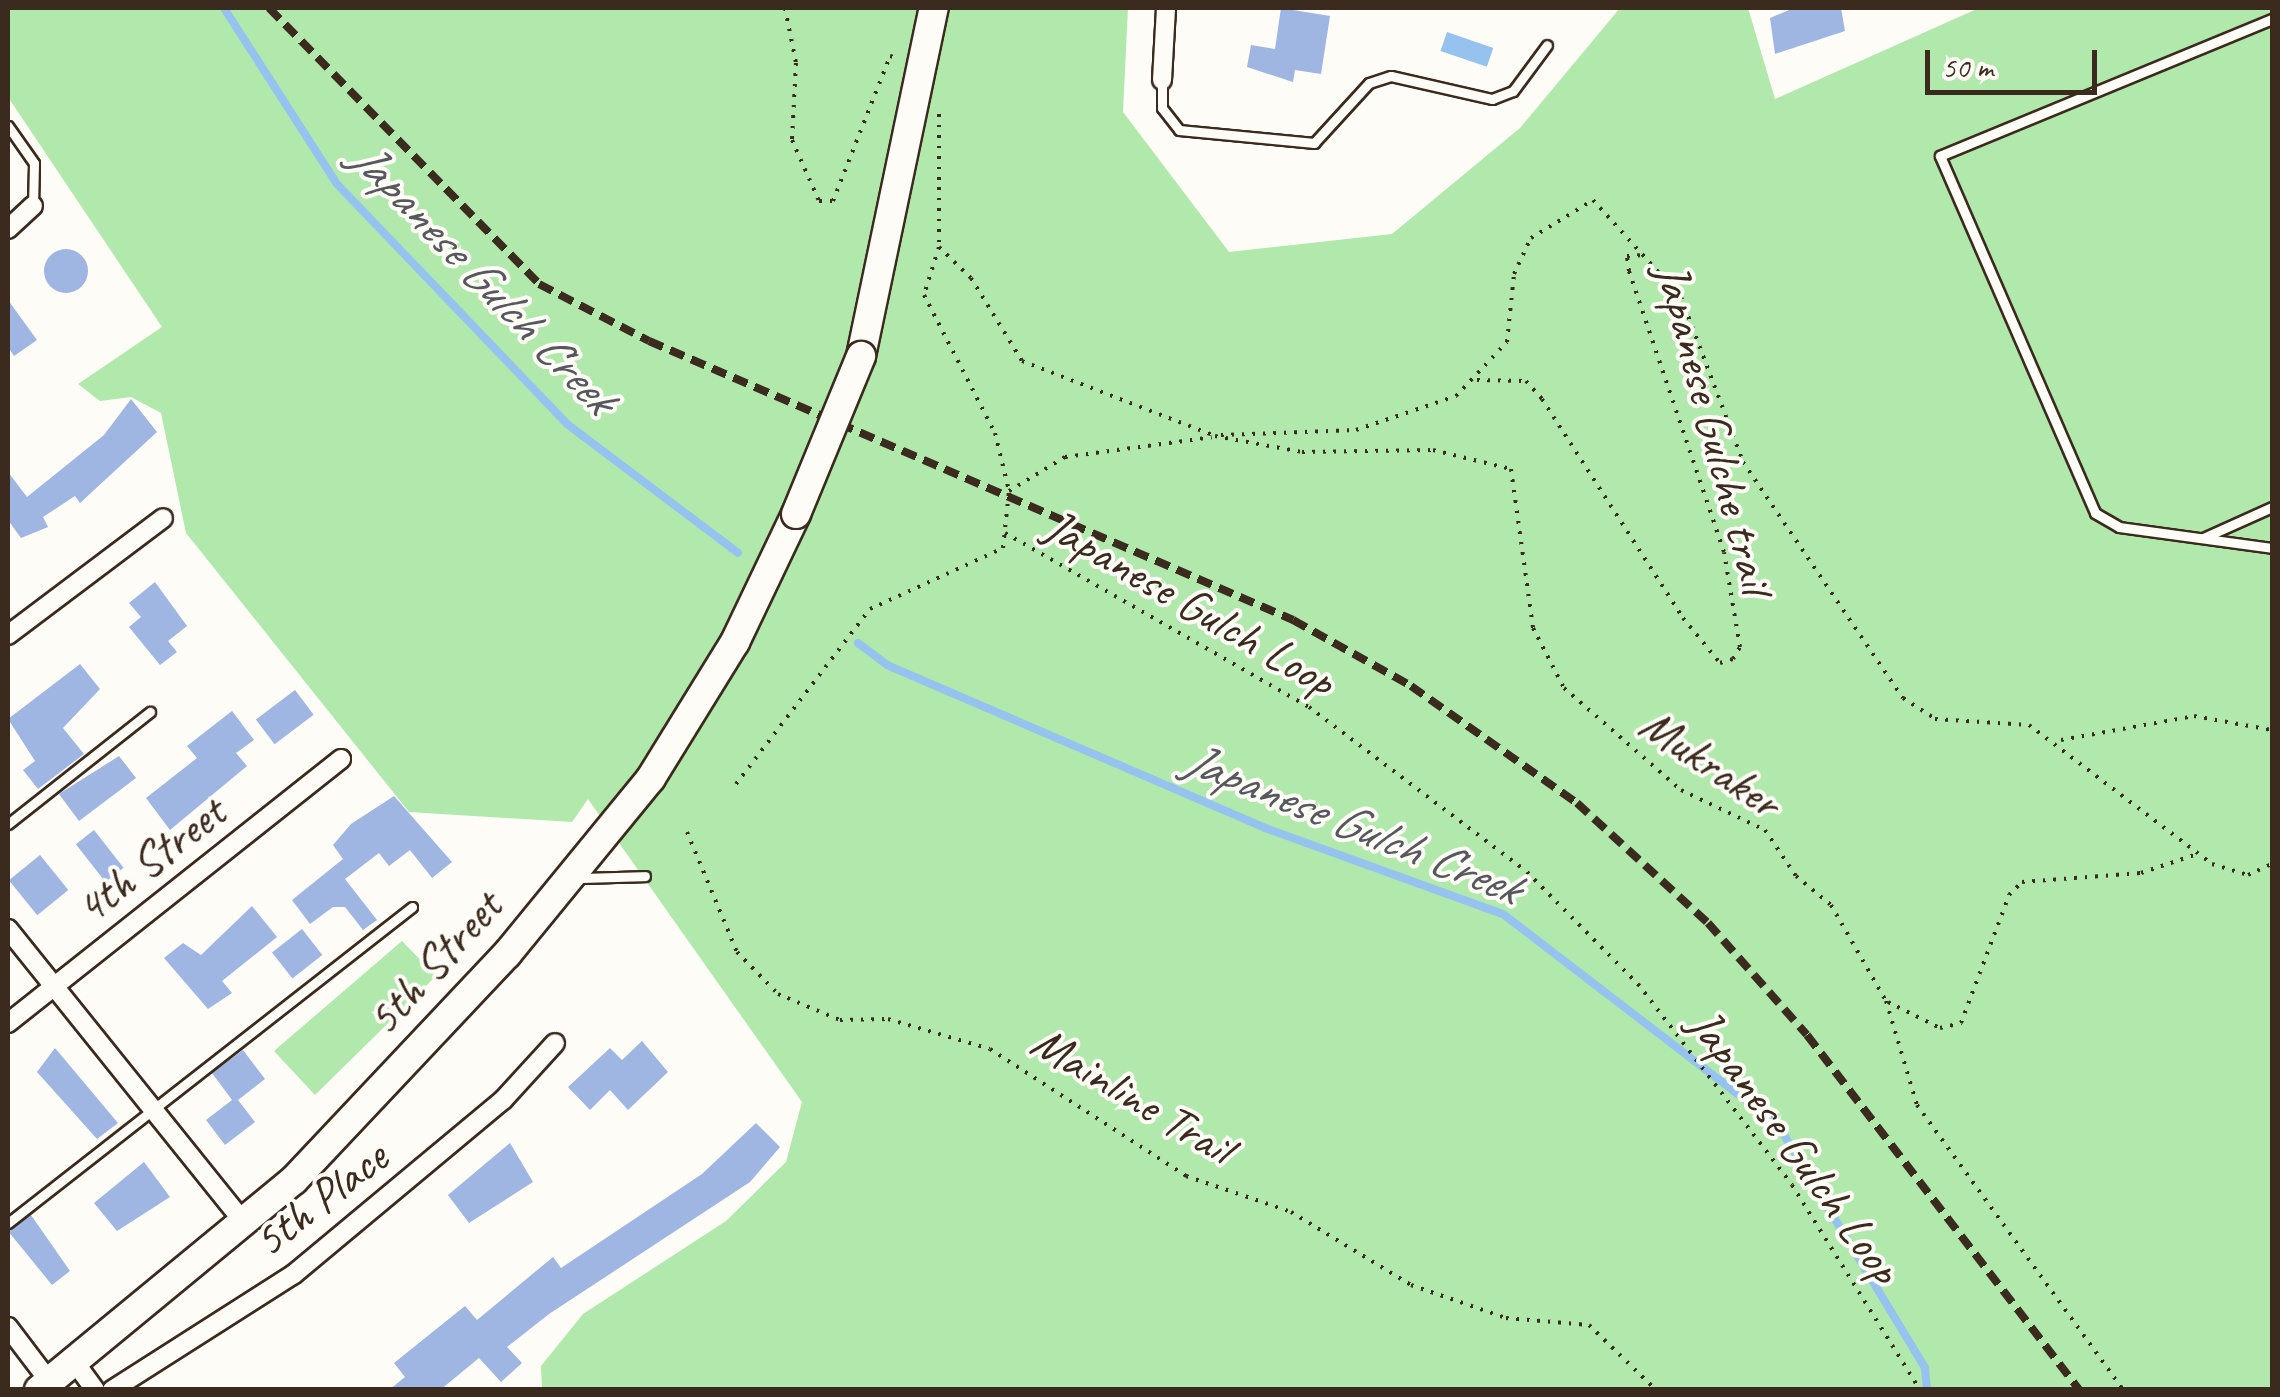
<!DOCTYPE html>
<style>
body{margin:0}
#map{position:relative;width:2280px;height:1397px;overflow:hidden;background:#fdfcf7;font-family:Caveat,sans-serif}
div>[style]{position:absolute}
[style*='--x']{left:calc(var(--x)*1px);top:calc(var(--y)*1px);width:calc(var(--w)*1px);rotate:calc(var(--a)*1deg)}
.green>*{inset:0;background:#b1e8ab}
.water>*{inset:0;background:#95c2ef;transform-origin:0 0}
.stream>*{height:8px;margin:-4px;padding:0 4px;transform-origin:4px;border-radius:4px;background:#95c2ef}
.building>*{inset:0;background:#9fb5e2;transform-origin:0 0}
.round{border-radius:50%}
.path>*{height:4px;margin-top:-2px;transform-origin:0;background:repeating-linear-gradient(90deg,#3b2a1e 0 2.5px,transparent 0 10.5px)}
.roads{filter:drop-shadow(2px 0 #3b2a1e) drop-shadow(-2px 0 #3b2a1e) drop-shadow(0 2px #3b2a1e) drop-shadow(0 -2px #3b2a1e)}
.lane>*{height:9px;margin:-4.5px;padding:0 4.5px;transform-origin:4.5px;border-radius:4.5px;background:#fdfcf7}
.street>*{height:18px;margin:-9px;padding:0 9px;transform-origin:9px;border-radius:9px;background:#fdfcf7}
.secondary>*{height:28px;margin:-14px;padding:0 14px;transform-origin:14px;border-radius:14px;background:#fdfcf7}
.rail>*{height:8px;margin-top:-4px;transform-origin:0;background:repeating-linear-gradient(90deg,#3b2a1e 0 15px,transparent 0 23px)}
.bridges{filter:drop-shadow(2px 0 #3b2a1e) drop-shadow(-2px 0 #3b2a1e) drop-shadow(0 2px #3b2a1e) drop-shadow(0 -2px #3b2a1e)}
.secondary-bridge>*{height:28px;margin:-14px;padding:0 14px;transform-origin:14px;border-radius:14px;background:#fdfcf7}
span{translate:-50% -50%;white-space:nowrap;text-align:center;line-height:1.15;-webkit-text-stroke:8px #fdfcf7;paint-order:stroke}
.street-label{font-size:48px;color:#3b2a1e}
.water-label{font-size:50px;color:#56585d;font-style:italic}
.frame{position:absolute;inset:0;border:10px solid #3b2a1e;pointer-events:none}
.scale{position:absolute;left:1925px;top:50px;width:172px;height:45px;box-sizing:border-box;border:5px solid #3b2a1e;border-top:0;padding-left:12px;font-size:30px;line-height:35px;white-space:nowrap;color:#3b2a1e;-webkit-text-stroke:8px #fdfcf7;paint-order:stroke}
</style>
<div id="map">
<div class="green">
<i style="clip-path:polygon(8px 8px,1128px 8px,1123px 112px,1229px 252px,1392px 234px,1520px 128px,1620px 8px,1748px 8px,1775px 99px,1979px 8px,2272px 8px,2272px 1389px,542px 1389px,541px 1366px,583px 1314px,726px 1221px,786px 1162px,802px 1102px,588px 799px,572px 822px,409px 812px,186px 533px,161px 413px,131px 397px,100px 401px,78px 384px,162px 327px,8px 97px)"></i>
<i style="clip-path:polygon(402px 941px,436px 976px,315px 1095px,274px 1051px)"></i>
</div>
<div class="water">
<i style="left:1447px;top:32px;width:49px;height:20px;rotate:19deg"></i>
</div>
<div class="stream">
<i style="--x:224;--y:8;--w:209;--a:57.3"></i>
<i style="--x:337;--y:184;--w:332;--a:46.2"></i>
<i style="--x:567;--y:424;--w:214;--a:37"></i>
<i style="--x:858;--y:643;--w:36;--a:37"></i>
<i style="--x:887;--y:665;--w:412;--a:23.3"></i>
<i style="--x:1265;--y:828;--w:253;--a:19.9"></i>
<i style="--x:1503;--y:914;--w:347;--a:37.5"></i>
<i style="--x:1778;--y:1125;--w:284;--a:58.8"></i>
<i style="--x:1925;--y:1368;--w:22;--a:85"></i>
</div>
<div class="building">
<i style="clip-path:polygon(1281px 8px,1330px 16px,1321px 74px,1295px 70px,1293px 82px,1247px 67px,1251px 45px,1275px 49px)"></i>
<i style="clip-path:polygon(1794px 8px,1841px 8px,1845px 31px,1775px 54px,1770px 18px)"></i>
<i class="round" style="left:44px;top:249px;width:44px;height:44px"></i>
<i style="clip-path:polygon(8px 300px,37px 340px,14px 356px,8px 347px)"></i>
<i style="clip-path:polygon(131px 399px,157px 432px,80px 503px,75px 496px,43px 517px,48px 527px,21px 538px,8px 520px,8px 472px,27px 497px,104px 435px)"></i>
<i style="clip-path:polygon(155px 582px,187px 626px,168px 641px,177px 652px,160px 665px,129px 627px,141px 617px,129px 603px)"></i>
<i style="clip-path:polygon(80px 664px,100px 689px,63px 728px,84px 754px,38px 789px,23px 770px,35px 761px,8px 719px)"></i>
<i style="left:295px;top:690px;width:31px;height:49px;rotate:53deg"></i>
<i style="clip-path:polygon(232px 711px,254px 740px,236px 753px,247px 766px,170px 830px,146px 798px,197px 758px,187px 746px)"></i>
<i style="clip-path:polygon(119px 756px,136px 778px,79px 821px,59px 794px)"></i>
<i style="clip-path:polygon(394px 796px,452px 862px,432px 878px,410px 850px,389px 866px,379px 853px,345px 879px,377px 920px,363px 930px,345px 907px,333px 907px,310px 924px,292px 900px,343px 859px,333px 845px,351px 824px)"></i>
<i style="left:94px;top:830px;width:48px;height:23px;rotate:52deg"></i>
<i style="left:40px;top:855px;width:45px;height:40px;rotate:51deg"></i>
<i style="clip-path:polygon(252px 906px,277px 937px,222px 981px,232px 993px,208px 1009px,164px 958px,183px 943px,201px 955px)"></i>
<i style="left:302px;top:929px;width:33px;height:38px;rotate:52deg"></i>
<i style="clip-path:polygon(642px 1041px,668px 1072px,628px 1110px,610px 1090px,590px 1110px,568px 1087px,610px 1048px,622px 1060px)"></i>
<i style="clip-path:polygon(55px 1048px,118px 1123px,97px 1139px,37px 1072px)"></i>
<i style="clip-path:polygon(243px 1050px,265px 1079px,238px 1100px,255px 1122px,225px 1145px,206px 1120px,232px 1100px,212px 1073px)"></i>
<i style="clip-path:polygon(756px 1123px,780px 1147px,750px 1182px,549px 1314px,507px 1347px,522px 1363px,501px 1382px,479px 1358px,440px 1390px,389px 1390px,405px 1377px,394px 1363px,465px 1306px,477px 1320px,553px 1257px,561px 1268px,702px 1174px)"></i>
<i style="clip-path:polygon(510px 1143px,533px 1182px,469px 1223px,448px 1195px)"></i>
<i style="clip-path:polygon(144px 1162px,170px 1197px,117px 1231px,94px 1203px)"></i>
<i style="clip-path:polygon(31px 1215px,70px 1271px,52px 1285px,8px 1231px)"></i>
</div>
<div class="path">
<i style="--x:785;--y:8;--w:56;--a:78.7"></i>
<i style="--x:796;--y:63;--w:77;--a:93"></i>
<i style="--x:792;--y:140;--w:67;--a:66.1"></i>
<i style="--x:819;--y:201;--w:14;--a:0"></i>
<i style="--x:833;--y:201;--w:156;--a:-68.5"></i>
<i style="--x:890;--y:56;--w:8;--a:14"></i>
<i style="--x:939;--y:114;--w:133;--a:90"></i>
<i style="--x:939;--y:247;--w:45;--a:44.1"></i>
<i style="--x:971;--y:278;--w:97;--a:58.4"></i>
<i style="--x:1022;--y:361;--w:207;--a:21.2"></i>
<i style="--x:1215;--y:436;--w:88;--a:10.4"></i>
<i style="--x:1302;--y:452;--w:131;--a:-0.9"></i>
<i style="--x:1433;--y:450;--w:80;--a:13.7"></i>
<i style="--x:1511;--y:469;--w:161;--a:82.1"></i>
<i style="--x:1533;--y:628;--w:68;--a:62.7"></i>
<i style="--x:1564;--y:688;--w:155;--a:41.1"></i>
<i style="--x:1681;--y:790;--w:93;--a:25.5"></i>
<i style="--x:1765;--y:830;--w:55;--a:56"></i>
<i style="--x:1796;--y:876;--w:45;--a:39.6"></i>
<i style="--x:1831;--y:905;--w:111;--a:60.2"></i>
<i style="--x:1886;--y:1001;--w:109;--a:73.4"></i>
<i style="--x:1917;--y:1105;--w:352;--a:54.1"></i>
<i style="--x:939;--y:247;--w:50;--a:107.4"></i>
<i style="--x:924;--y:295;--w:155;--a:62.8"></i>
<i style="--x:995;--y:433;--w:60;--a:76.4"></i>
<i style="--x:1477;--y:380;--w:49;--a:1.2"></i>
<i style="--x:1526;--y:381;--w:24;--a:48"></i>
<i style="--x:1542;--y:399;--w:260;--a:57.2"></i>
<i style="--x:1683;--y:618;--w:58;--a:50.6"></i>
<i style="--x:1720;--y:663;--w:14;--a:-17"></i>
<i style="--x:1733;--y:659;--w:14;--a:-60"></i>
<i style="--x:1740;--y:647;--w:96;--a:-99.6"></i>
<i style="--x:1724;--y:552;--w:297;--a:-108.7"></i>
<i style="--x:1629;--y:271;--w:15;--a:-98"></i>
<i style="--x:1627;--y:256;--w:18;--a:-3"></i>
<i style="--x:1221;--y:435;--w:135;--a:-2.1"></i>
<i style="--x:1356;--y:430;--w:106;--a:-18.8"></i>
<i style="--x:1456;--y:396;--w:74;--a:-46.6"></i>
<i style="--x:1507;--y:342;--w:68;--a:-84.1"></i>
<i style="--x:1514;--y:274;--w:40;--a:-65"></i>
<i style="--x:1531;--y:238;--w:73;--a:-31.5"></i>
<i style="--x:1593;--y:200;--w:131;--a:47.8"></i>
<i style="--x:1681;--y:297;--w:176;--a:69.4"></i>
<i style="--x:1743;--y:462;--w:285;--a:55.9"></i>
<i style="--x:1903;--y:698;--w:38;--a:33"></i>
<i style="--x:1935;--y:719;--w:94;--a:3.7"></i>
<i style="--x:2029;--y:725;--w:230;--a:37.2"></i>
<i style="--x:2212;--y:864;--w:38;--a:17"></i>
<i style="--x:2248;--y:875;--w:26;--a:-25"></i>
<i style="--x:1005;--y:533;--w:350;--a:29.8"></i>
<i style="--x:1309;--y:707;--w:273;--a:37.1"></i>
<i style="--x:1527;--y:872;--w:158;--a:45.3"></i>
<i style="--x:1638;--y:984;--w:253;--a:52.5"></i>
<i style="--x:1792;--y:1185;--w:242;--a:58"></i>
<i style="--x:2061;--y:740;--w:135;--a:-10.2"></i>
<i style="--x:2194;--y:716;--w:79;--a:10.2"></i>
<i style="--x:736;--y:784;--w:220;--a:-52.6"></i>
<i style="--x:870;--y:609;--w:146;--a:-24.6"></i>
<i style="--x:1003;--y:548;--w:57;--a:-84"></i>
<i style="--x:1009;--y:491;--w:66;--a:-31.3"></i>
<i style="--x:1065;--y:457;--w:148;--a:-7.7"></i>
<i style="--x:687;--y:832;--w:130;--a:67.4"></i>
<i style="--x:737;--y:952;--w:59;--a:45.7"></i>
<i style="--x:778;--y:994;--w:67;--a:22.8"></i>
<i style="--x:840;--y:1020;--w:48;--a:-1.2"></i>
<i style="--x:888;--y:1019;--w:106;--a:16.4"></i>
<i style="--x:990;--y:1049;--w:234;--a:32.9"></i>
<i style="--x:1186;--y:1176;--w:111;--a:18.9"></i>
<i style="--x:1291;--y:1212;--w:140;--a:31.3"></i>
<i style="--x:1411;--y:1285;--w:101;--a:19.2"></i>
<i style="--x:1506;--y:1318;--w:83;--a:4.8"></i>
<i style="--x:1589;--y:1325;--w:93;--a:44.1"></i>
<i style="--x:1888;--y:1002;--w:58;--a:26.6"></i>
<i style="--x:1940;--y:1028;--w:22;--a:-13"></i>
<i style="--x:1961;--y:1023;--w:137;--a:-69.4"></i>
<i style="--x:2009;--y:895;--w:18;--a:-45"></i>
<i style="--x:2022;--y:882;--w:119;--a:-4.3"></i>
<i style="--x:2141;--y:873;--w:59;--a:-18.7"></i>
</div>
<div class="roads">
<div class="lane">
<i style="--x:2272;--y:19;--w:359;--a:157.6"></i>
<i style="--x:1940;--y:156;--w:389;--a:66.5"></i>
<i style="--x:2095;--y:513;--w:28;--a:30"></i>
<i style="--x:2119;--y:527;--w:154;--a:7.8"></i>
<i style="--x:1162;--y:80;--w:28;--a:90"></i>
<i style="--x:1162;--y:108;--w:28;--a:52"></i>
<i style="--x:1179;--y:130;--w:136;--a:5.5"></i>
<i style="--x:1314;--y:143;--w:81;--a:-47.5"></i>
<i style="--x:1369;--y:83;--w:23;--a:-18"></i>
<i style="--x:1391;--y:76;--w:104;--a:12.8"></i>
<i style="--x:1492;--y:99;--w:22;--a:-21"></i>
<i style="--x:1513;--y:91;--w:57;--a:-53.5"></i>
<i style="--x:8;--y:126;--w:45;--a:54.9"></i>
<i style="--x:34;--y:163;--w:43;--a:91.3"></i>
<i style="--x:2203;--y:538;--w:76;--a:-24.2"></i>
<i style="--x:8;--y:824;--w:181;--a:-38.3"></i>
<i style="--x:578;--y:878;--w:67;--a:-1.7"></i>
<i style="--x:8;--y:1223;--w:513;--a:-38.03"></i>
</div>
<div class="street">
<i style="--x:1162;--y:80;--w:72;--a:-86.8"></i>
<i style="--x:8;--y:229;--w:34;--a:-43"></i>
<i style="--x:8;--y:635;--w:194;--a:-37"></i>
<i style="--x:8;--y:929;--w:377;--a:51.2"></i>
<i style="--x:8;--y:1023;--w:425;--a:-38.4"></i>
<i style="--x:8;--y:1327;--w:68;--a:52.8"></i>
<i style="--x:74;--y:1361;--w:36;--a:54"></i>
<i style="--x:112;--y:1390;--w:216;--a:-32.5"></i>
<i style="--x:294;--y:1274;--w:272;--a:-39.8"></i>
<i style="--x:503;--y:1100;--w:77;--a:-47.6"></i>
</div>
<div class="secondary">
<i style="--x:861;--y:356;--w:356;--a:-78.2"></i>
<i style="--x:39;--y:1390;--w:330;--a:-39.5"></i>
<i style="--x:294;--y:1180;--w:311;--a:-46.7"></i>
<i style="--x:507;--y:954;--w:227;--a:-50.7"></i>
<i style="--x:651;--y:778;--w:160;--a:-58.3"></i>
<i style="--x:735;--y:642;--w:142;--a:-64.5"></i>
</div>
</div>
<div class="rail">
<i style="--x:269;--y:8;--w:386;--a:45.6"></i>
<i style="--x:539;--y:284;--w:124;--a:27.4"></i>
<i style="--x:649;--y:341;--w:702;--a:23.42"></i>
<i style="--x:1293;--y:620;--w:135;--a:29.2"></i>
<i style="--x:1411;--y:686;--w:203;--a:35.2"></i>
<i style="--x:1577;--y:803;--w:178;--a:42.5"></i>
<i style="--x:1708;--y:923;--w:149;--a:48.5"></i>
<i style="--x:1807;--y:1035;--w:447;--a:52.5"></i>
</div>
<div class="bridges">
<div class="secondary-bridge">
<i style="--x:796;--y:514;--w:171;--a:-67.6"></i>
</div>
</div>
<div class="street-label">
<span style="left:1714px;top:428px;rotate:75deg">Japanese Gulche trail</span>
<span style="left:1190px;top:603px;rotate:30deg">Japanese Gulch Loop</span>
<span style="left:1710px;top:763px;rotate:34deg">Mukraker</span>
<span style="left:150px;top:860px;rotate:-38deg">4th Street</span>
<span style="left:434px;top:963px;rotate:-48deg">5th Street</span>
<span style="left:1132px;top:1095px;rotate:31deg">Mainline Trail</span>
<span style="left:1795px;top:1146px;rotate:54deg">Japanese Gulch Loop</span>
<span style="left:320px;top:1199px;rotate:-38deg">5th Place</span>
</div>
<div class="water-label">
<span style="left:483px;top:277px;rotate:46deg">Japanese Gulch Creek</span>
<span style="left:1352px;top:823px;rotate:22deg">Japanese Gulch Creek</span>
</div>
<div class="frame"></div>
<div class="scale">50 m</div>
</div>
